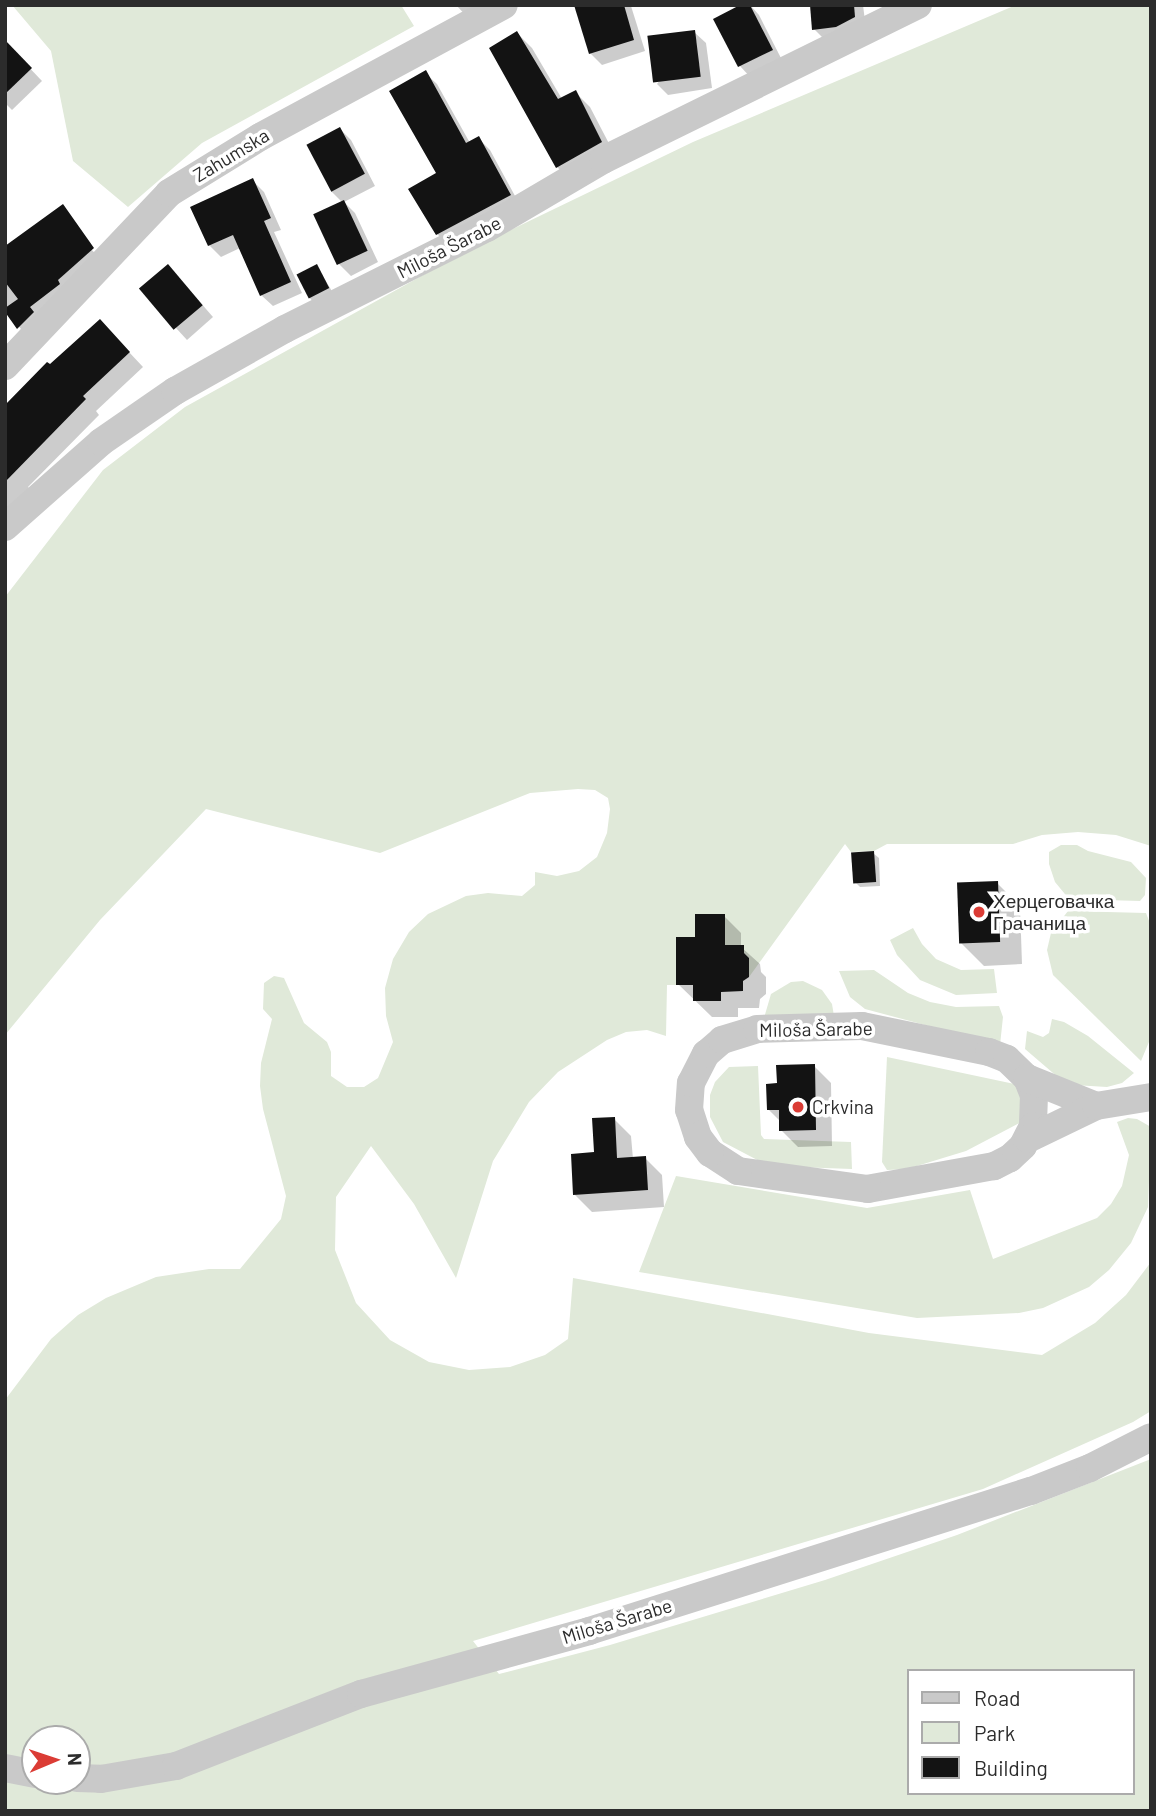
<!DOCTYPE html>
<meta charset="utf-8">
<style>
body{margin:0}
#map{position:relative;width:1156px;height:1816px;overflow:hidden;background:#fff;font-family:Barlow,sans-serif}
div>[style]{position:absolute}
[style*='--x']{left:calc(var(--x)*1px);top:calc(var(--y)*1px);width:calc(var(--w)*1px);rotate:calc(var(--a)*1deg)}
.green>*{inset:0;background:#e0e9d9}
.shadow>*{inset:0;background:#0003}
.building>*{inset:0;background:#131313;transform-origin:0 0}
.minor>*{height:28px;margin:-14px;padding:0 14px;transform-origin:14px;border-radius:14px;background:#c9c9c9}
.dots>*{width:19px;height:19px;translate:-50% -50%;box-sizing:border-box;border:4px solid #fff;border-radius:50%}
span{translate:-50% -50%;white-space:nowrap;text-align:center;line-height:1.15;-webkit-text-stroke:7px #fff;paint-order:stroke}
.street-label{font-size:19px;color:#2c2c2c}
.poi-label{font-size:19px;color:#2c2c2c}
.left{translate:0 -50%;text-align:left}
.frame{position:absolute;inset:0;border:7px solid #2c2c2c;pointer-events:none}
.legend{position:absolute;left:907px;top:1669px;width:228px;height:126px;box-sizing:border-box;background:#fff;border:2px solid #ababab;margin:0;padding:9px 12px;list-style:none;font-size:21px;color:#2c2c2c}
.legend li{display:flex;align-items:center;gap:14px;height:35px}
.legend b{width:35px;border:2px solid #ababab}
.north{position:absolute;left:21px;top:1725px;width:70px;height:70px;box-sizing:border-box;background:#fff;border:2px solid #ababab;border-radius:50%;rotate:88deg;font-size:19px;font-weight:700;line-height:28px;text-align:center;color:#2c2c2c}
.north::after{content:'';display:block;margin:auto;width:24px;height:32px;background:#db3c35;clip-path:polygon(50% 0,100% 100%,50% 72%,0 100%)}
</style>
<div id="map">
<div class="green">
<i style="clip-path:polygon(12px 5px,401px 5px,414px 26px,202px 143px,128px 207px,73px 161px,51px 51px)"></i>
<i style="clip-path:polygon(evenodd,1016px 5px,1151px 5px,1151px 846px,1116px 835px,1078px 832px,1042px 835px,1013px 844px,887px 844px,874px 851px,851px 852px,845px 844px,749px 977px,749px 958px,744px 953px,744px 946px,725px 945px,695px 937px,676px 937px,676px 985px,667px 985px,666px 1036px,647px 1030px,626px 1032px,607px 1040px,558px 1072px,529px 1102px,493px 1161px,456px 1278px,414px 1204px,371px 1146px,336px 1197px,335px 1250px,356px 1303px,390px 1340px,429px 1362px,469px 1370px,510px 1367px,545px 1355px,568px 1339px,573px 1278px,869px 1333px,1042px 1355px,1095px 1323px,1126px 1295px,1151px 1262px,1151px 1411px,1133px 1422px,983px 1489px,473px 1641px,499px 1674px,610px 1645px,825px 1580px,957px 1535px,1151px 1459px,1151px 1811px,5px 1811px,5px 1779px,77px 1781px,77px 1739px,35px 1739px,35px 1771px,5px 1760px,5px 1400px,51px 1339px,78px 1315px,106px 1298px,156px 1277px,209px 1269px,240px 1269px,281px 1219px,286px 1196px,263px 1109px,260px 1086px,261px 1063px,272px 1019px,263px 1009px,264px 983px,274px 976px,284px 978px,304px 1023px,327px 1042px,331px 1052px,331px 1076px,347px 1087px,364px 1087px,378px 1078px,393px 1042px,386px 1016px,385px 988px,393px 959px,409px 932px,428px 914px,466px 896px,488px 893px,522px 896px,535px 885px,535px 872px,557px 876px,579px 871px,597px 857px,607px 833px,610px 809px,608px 798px,595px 790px,578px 789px,530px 793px,380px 853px,206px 809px,100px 920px,5px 1035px,5px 597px,103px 470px,185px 407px,463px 253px,693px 142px,1016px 5px,909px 1671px,1133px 1671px,1133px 1793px,909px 1793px,909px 1671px)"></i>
<i style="clip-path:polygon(1061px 845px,1077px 845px,1088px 851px,1131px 862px,1146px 878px,1145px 895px,1140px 901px,1069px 899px,1055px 882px,1049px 864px,1049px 852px)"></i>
<i style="clip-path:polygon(1068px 911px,1146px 913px,1151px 926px,1151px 1037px,1141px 1061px,1053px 975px,1047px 950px,1051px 933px)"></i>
<i style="clip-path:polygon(913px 928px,922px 944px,936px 959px,961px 970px,994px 969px,997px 993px,956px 995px,920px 980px,897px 955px,890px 940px)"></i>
<i style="clip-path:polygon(874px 970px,908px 993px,930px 1002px,956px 1007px,999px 1006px,1003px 1017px,1000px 1045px,865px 1009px,850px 997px,839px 971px)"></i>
<i style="clip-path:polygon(803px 981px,822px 990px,832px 1004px,834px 1016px,764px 1018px,771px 994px,791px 982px)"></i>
<i style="clip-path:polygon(1052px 1019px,1064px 1022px,1088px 1036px,1134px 1073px,1122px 1083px,1107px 1087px,1074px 1085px,1060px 1079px,1025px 1049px,1027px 1031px,1043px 1037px,1049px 1033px)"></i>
<i style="clip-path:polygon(887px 1057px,1019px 1085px,1025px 1120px,966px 1151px,907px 1169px,887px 1170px,882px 1162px)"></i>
<i style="clip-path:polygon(758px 1066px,761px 1135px,764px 1139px,851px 1142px,852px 1169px,769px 1166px,723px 1142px,710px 1117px,710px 1095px,715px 1082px,729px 1067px)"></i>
<i style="clip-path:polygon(1128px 1118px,1137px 1119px,1151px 1127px,1148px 1207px,1131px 1243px,1109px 1270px,1089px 1287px,1043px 1308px,1019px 1313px,917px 1318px,639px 1272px,676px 1176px,867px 1208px,970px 1190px,993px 1259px,1097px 1218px,1111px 1204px,1122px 1186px,1129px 1155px,1117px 1122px)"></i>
</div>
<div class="shadow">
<i style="clip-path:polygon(456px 5px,500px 5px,471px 21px)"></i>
<i style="clip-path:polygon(583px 5px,631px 6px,645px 51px,602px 65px,590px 53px)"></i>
<i style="clip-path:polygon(750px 5px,759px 15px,783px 62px,751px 78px,740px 66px,716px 19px)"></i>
<i style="clip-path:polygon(811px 5px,863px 5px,866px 29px,825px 40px,814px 29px)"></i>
<i style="clip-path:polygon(694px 32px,706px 43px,712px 88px,668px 95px,657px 84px)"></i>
<i style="clip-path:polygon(517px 33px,532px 48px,562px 99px,575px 92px,590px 107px,616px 157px,573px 182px,557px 167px,491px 48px)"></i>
<i style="clip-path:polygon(5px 42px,42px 81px,12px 110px,5px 103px)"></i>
<i style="clip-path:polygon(425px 73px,437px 84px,470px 143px,478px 138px,490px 150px,521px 207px,449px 245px,437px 234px,438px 173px)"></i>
<i style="clip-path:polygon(340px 129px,351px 140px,375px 186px,344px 202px,355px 213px,378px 262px,351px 276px,339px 264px,342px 202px,331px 191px)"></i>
<i style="clip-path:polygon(253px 181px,264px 192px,281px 230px,274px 232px,302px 293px,273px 306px,261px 295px,240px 248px,221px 257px,209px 245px)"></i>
<i style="clip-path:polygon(54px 213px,103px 261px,29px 338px,5px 311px,5px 249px)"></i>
<i style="clip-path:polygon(317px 266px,333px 293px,314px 303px,309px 297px)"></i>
<i style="clip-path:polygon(179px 278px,213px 317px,187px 340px,176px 328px)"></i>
<i style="clip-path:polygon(114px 336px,143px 367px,96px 411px,99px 415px,28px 487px,34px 493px,5px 520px,5px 421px,50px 367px)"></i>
<i style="clip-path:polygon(873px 853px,879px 858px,880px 886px,860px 887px,855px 882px)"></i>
<i style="clip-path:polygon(997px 883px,1020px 906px,1022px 964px,984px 966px,961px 943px)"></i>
<i style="clip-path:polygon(724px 916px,741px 933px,741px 947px,760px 964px,761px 972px,766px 977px,766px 994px,760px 999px,759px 1008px,738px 1008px,738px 1017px,712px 1017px,678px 984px,697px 939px)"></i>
<i style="clip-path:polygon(814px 1066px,831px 1083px,832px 1146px,798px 1147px,781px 1130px,781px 1122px,769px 1110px,779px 1085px)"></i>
<i style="clip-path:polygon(614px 1119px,631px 1136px,633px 1159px,645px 1158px,662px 1175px,664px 1207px,592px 1212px,575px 1195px)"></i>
</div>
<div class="building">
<i style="clip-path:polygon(574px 5px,624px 5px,634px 40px,589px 54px)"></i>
<i style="clip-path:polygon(740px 5px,750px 5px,773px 50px,738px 67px,713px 19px)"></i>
<i style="clip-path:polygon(810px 5px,854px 5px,855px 17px,836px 27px,812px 30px)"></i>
<i style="left:695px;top:30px;width:47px;height:48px;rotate:83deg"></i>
<i style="clip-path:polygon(517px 31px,558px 99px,576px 90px,602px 142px,556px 168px,489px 48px)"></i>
<i style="clip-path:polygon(5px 40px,32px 68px,5px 94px)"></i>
<i style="clip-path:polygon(426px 70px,466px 143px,479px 136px,511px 195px,436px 235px,408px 189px,436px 173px,389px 91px)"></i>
<i style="left:340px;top:127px;width:53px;height:38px;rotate:62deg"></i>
<i style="clip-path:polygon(253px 178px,271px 218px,264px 221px,291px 282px,260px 296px,233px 235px,208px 246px,190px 207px)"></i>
<i style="left:344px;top:200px;width:56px;height:34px;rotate:65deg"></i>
<i style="clip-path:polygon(63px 204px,94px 248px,58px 280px,60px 284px,30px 307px,34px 312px,17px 329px,5px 312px,5px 308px,18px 299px,5px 282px,5px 246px)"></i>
<i style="left:168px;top:264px;width:54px;height:38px;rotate:50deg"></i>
<i style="left:317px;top:264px;width:27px;height:23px;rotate:63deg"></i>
<i style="clip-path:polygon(100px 319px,130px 352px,83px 396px,86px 399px,5px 482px,5px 405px,47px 362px,50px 364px)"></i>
<i style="left:874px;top:851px;width:31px;height:23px;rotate:86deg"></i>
<i style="left:998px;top:881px;width:61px;height:41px;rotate:88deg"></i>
<i style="clip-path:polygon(695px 914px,725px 914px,725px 945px,744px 945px,744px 953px,749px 958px,749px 977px,743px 981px,743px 991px,721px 992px,721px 1001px,693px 1001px,693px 985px,676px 985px,676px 937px,695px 937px)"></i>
<i style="clip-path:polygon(815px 1064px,816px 1130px,779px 1131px,779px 1110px,767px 1110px,766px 1084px,777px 1083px,776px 1065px)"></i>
<i style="clip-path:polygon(615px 1117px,617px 1158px,646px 1156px,648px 1190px,573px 1195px,571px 1154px,594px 1152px,592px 1118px)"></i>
</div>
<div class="minor">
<i style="--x:5;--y:366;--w:238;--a:-46.5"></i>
<i style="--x:169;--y:193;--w:107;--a:-31.6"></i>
<i style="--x:260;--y:137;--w:277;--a:-28.4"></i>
<i style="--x:5;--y:527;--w:128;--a:-41.5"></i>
<i style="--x:101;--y:442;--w:90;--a:-34.6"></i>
<i style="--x:175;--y:391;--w:126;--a:-29.4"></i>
<i style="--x:285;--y:329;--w:226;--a:-26.6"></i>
<i style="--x:487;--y:228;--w:134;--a:-30.4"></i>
<i style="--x:603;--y:160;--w:351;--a:-26.2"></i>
<i style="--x:862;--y:1026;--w:130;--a:11.6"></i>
<i style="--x:989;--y:1052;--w:19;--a:21"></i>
<i style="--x:1007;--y:1059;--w:28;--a:44"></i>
<i style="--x:1027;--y:1078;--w:18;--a:68"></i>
<i style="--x:1034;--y:1095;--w:31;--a:92"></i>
<i style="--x:1033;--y:1126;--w:22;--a:117"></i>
<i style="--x:1023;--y:1146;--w:18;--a:137"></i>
<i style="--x:1010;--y:1158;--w:18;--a:153"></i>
<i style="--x:994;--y:1166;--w:128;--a:169.7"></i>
<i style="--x:868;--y:1189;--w:131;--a:-172.1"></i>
<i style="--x:738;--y:1171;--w:33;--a:-147"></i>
<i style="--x:710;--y:1153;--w:20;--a:-127"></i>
<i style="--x:698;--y:1137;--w:28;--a:-108"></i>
<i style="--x:689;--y:1110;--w:27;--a:-86"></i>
<i style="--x:691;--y:1083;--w:33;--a:-63"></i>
<i style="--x:706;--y:1054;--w:21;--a:-41"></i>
<i style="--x:722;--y:1040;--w:37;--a:-17"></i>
<i style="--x:757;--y:1029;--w:105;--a:-1.6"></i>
<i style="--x:1027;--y:1078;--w:74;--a:22.1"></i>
<i style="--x:1028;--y:1139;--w:76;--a:-25.9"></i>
<i style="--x:1096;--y:1106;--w:56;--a:-9.3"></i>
<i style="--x:5;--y:1768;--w:31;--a:11"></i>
<i style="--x:77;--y:1778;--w:24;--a:2"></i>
<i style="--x:101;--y:1779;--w:76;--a:-9.8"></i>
<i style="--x:176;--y:1766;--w:199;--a:-21.3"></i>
<i style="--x:361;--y:1694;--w:237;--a:-15.4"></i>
<i style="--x:589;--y:1631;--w:464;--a:-17.6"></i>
<i style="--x:1031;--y:1491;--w:63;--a:-21.3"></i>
<i style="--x:1090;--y:1468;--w:68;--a:-26.9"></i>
</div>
<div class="dots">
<i style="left:979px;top:912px;background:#db3c35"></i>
<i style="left:798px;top:1107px;background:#db3c35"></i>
</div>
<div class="street-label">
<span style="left:231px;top:155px;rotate:-31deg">Zahumska</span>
<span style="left:449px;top:247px;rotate:-27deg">Miloša Šarabe</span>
<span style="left:816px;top:1029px;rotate:-1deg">Miloša Šarabe</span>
<span style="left:617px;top:1621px;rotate:-17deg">Miloša Šarabe</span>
</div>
<div class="poi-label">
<span class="left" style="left:993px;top:912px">Херцеговачка<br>Грачаница</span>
<span class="left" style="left:812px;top:1107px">Crkvina</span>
</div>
<div class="frame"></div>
<ul class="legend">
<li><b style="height:9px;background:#c9c9c9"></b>Road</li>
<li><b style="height:19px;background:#e0e9d9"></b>Park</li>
<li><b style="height:19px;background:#131313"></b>Building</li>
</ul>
<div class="north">N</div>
</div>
